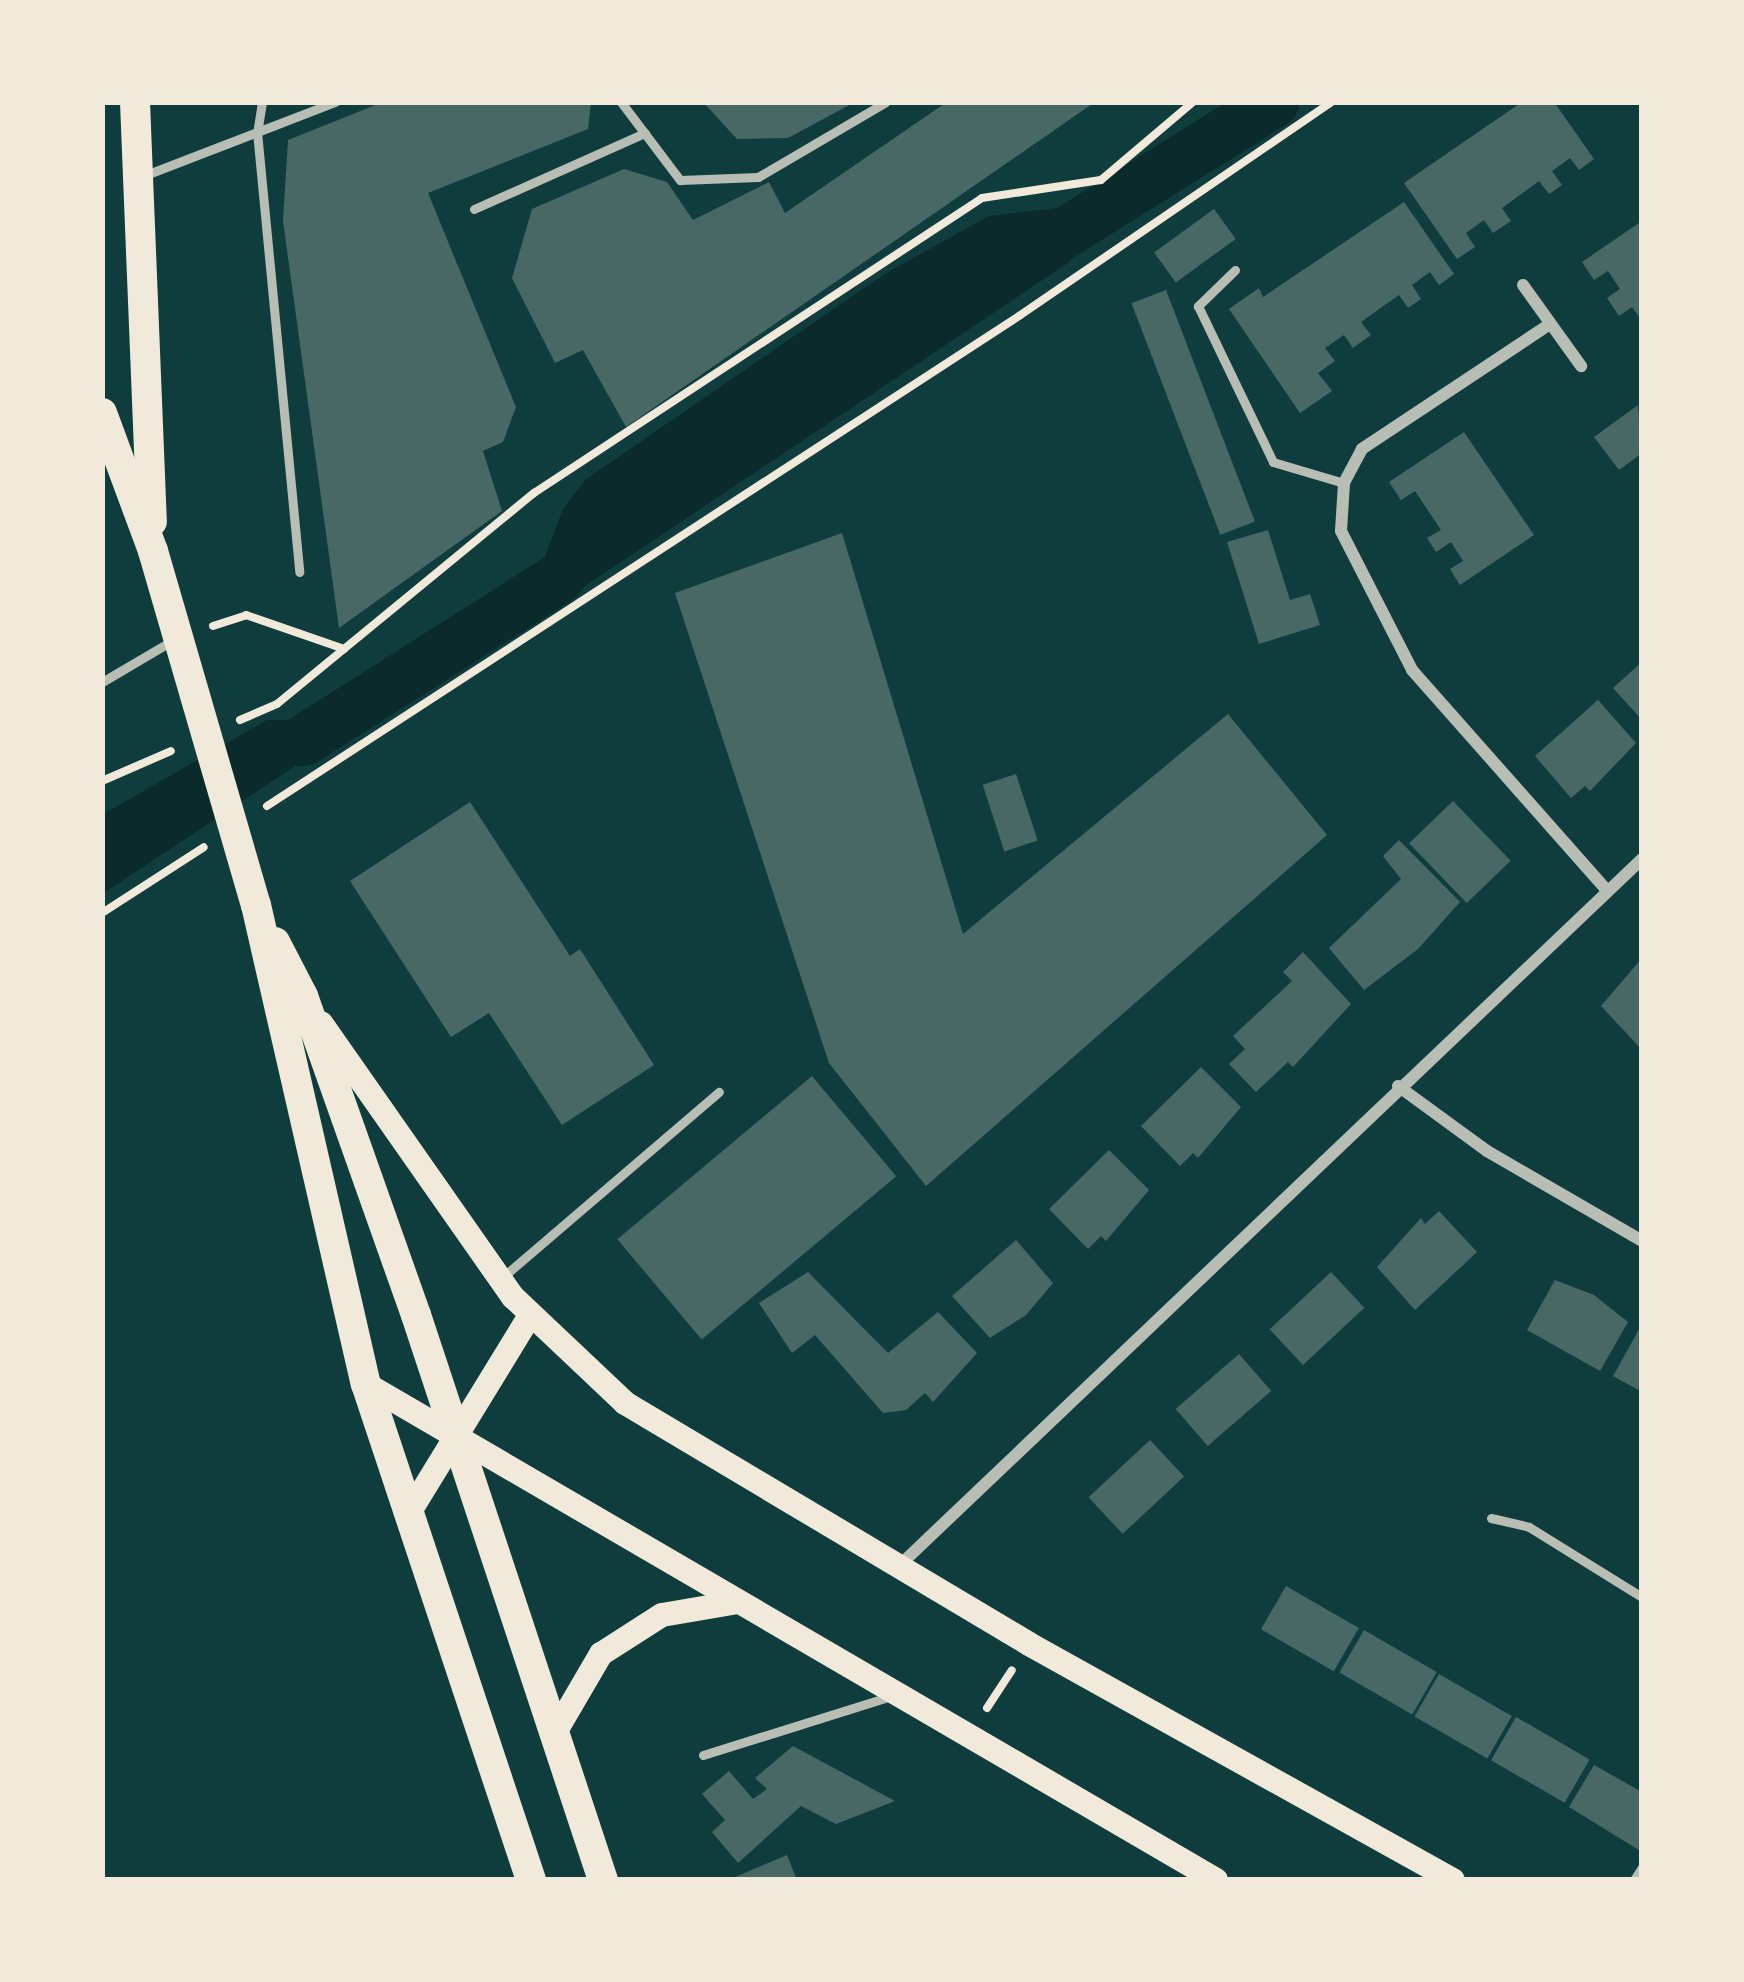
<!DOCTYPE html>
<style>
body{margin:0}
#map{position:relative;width:1744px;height:1982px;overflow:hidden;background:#0f3d3e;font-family:"Roboto Condensed",sans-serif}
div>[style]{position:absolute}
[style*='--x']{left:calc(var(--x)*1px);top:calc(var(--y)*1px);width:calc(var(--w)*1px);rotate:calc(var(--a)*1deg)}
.water>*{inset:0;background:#0a2a2b}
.canal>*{height:51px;margin:-25.5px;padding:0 25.5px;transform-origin:25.5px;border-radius:25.5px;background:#0a2a2b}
.building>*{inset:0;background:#486865;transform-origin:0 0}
.path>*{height:8px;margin:-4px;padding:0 4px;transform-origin:4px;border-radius:4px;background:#f1e9da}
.service>*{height:9px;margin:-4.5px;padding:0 4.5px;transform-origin:4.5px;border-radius:4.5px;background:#b8beb3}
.minor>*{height:12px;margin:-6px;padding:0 6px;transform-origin:6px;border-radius:6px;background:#b8beb3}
.secondary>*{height:24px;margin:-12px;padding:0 12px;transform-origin:12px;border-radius:12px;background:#f1e9da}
.primary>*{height:30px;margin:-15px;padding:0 15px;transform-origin:15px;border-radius:15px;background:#f1e9da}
span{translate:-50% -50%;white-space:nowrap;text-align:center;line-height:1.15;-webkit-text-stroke:12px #f1e9da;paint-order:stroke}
.frame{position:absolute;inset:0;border:105px solid #f1e9da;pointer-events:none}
</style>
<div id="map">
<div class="water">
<i style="clip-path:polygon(1124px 200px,1068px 263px,573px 594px,506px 616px,536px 580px,563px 509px,585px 480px,883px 275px,989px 216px)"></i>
<i style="clip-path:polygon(365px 705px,300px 763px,102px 894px,102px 815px,267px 720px,311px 720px)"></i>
</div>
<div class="canal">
<i style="--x:1064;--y:233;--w:247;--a:-32.1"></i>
<i style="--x:303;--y:740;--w:304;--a:-32.4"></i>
</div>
<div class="building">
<i style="clip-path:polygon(383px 102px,591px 102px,588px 129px,428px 193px,516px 407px,503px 442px,483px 451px,502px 511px,339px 628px,283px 221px,288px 140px)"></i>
<i style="clip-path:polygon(703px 102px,855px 102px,788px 138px,737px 139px)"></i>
<i style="clip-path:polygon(947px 102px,1095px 102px,626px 427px,583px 350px,555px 363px,512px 278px,532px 209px,624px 169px,667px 182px,693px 220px,769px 182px,785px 213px)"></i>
<i style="clip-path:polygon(1522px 102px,1554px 102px,1594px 159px,1579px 170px,1570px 158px,1552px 171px,1562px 185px,1549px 194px,1539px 181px,1502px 208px,1511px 221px,1493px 233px,1484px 220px,1466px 233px,1475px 247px,1457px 259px,1404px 183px)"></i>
<i style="clip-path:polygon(1404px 202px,1454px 274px,1439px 285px,1430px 272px,1412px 285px,1421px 299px,1408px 308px,1399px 295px,1361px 322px,1371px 335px,1353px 348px,1344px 335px,1325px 348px,1335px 361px,1318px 373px,1332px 391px,1300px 413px,1229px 309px,1259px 288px,1263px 297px)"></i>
<i style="left:1214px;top:209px;width:37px;height:74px;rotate:54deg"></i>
<i style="clip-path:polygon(1642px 221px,1642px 321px,1632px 307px,1619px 316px,1607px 298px,1620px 289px,1608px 271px,1594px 280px,1582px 262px)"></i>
<i style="left:1166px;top:290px;width:248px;height:37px;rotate:69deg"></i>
<i style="clip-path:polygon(1638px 405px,1642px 453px,1619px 470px,1594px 437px)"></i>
<i style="clip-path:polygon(1464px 432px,1534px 535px,1460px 585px,1450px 569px,1463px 561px,1451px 542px,1436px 552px,1427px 538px,1441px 530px,1415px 491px,1401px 500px,1389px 482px)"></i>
<i style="clip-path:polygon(1268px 530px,1290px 600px,1310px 594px,1320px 625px,1259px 644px,1227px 542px)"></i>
<i style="clip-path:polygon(842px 533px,963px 934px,1228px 714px,1327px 835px,926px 1186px,829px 1063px,675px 593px)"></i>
<i style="clip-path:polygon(1642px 662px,1642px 720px,1613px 688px)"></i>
<i style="clip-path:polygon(1598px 700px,1636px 743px,1590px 791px,1585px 786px,1571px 798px,1535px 756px)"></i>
<i style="left:1016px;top:774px;width:70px;height:35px;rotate:72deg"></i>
<i style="left:1453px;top:801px;width:83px;height:61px;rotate:46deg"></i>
<i style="clip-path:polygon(470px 802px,570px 956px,580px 949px,654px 1065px,562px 1125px,489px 1013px,451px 1037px,350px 881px)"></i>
<i style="clip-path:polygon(1399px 840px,1460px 902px,1418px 949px,1364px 990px,1329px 948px,1401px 879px,1383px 856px)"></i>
<i style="clip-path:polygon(1303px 952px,1351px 1004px,1293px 1067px,1288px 1062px,1256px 1092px,1229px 1064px,1245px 1049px,1233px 1036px,1292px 981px,1283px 972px)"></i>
<i style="clip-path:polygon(1642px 958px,1642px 1050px,1601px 1006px)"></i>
<i style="clip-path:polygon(1201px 1067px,1241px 1107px,1198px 1158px,1193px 1153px,1180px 1166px,1141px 1126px)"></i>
<i style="left:812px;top:1076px;width:131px;height:254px;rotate:50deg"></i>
<i style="clip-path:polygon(1109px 1150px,1149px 1190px,1106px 1241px,1101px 1236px,1088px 1249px,1049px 1209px)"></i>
<i style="clip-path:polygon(1439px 1211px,1477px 1252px,1415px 1310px,1377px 1267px,1421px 1218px,1425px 1224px)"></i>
<i style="clip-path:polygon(1016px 1240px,1053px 1283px,1026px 1315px,990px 1338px,952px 1296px)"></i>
<i style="clip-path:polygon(808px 1272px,888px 1353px,938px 1312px,977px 1353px,933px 1402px,925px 1393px,906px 1410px,883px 1413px,815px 1335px,792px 1353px,759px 1303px)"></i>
<i style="left:1331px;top:1272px;width:49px;height:84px;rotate:47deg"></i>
<i style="clip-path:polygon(1555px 1280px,1594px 1295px,1628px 1322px,1600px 1371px,1527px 1330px)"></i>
<i style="clip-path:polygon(1642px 1324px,1642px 1392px,1613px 1376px)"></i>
<i style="left:1239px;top:1354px;width:49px;height:84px;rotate:49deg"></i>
<i style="left:1150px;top:1440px;width:50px;height:84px;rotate:47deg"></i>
<i style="left:1286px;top:1586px;width:84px;height:50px;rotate:30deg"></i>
<i style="left:1364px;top:1630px;width:84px;height:49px;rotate:30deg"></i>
<i style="left:1439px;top:1674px;width:84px;height:49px;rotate:30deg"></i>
<i style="left:1516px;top:1717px;width:85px;height:50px;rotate:30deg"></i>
<i style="clip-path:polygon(793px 1746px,895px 1801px,836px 1824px,801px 1806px,738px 1863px,712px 1832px,725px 1820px,702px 1794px,729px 1771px,753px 1799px,767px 1789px,755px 1778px)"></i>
<i style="clip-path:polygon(1594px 1765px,1642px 1792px,1642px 1852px,1569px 1807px)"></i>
<i style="clip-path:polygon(787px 1855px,797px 1880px,728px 1880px)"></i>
</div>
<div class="path">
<i style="--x:213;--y:626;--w:35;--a:-18"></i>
<i style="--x:246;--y:615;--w:104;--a:19.1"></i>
<i style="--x:240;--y:720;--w:40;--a:-23.4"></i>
<i style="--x:277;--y:704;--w:333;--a:-39.4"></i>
<i style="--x:534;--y:493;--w:536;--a:-33.36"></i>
<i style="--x:982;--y:198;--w:120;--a:-8.6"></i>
<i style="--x:1101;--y:180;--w:121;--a:-40.3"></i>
<i style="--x:102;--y:781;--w:75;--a:-23.5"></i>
<i style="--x:267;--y:806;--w:898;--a:-33.09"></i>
<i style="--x:1019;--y:316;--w:378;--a:-34.4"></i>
<i style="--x:102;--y:913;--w:121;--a:-32.9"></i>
<i style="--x:987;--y:1708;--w:45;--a:-56.7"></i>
</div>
<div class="service">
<i style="--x:262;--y:102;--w:30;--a:99"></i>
<i style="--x:257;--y:132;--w:442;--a:84.5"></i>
<i style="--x:621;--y:102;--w:98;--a:52.9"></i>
<i style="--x:680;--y:180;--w:78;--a:-2.2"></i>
<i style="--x:758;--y:177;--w:148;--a:-30.4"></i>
<i style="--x:143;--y:176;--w:206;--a:-21.1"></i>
<i style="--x:474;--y:209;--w:187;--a:-24"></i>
<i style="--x:1235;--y:270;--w:52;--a:135.8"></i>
<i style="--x:1198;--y:306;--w:173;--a:64.3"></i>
<i style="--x:1273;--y:462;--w:74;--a:16.5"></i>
<i style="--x:102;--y:682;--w:85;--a:-30.5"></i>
<i style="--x:504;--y:1276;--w:283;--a:-40.6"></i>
<i style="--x:1491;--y:1518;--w:39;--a:13"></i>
<i style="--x:1529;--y:1527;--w:133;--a:31.8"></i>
<i style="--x:703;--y:1755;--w:194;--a:-17.4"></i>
<i style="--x:1634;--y:1880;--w:15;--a:-58"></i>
</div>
<div class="minor">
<i style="--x:1523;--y:285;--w:100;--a:54.4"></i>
<i style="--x:1550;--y:324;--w:226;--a:146.4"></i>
<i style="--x:1362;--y:449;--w:38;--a:118"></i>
<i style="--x:1344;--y:483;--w:48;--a:93.6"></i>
<i style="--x:1341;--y:531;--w:156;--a:62.9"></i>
<i style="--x:1412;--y:670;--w:293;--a:48.5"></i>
<i style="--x:1398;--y:1086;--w:110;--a:36.1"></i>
<i style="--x:1487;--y:1151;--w:179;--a:30.1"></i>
<i style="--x:900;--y:1565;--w:1024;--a:-43.58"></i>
</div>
<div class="secondary">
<i style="--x:321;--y:1023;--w:335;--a:55"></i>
<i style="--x:513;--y:1297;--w:154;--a:43.4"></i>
<i style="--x:625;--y:1403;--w:470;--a:30.8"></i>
<i style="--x:1029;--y:1644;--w:485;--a:29.1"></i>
<i style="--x:366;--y:1384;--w:984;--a:30.26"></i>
<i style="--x:409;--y:1513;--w:233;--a:-58.5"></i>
<i style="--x:553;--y:1736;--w:95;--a:-59.7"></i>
<i style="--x:601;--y:1654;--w:72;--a:-32.6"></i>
<i style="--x:662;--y:1615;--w:77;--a:-9.7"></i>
</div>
<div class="primary">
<i style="--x:135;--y:102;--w:420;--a:87.7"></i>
<i style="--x:102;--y:413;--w:147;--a:69.7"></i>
<i style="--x:153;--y:551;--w:369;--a:73.8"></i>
<i style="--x:256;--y:905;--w:491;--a:77.1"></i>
<i style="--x:366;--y:1384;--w:523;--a:71.6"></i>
<i style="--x:275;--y:942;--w:61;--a:62.6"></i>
<i style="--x:303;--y:996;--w:338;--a:70.5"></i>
<i style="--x:416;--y:1315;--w:595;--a:71.69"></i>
</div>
<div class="frame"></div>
</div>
